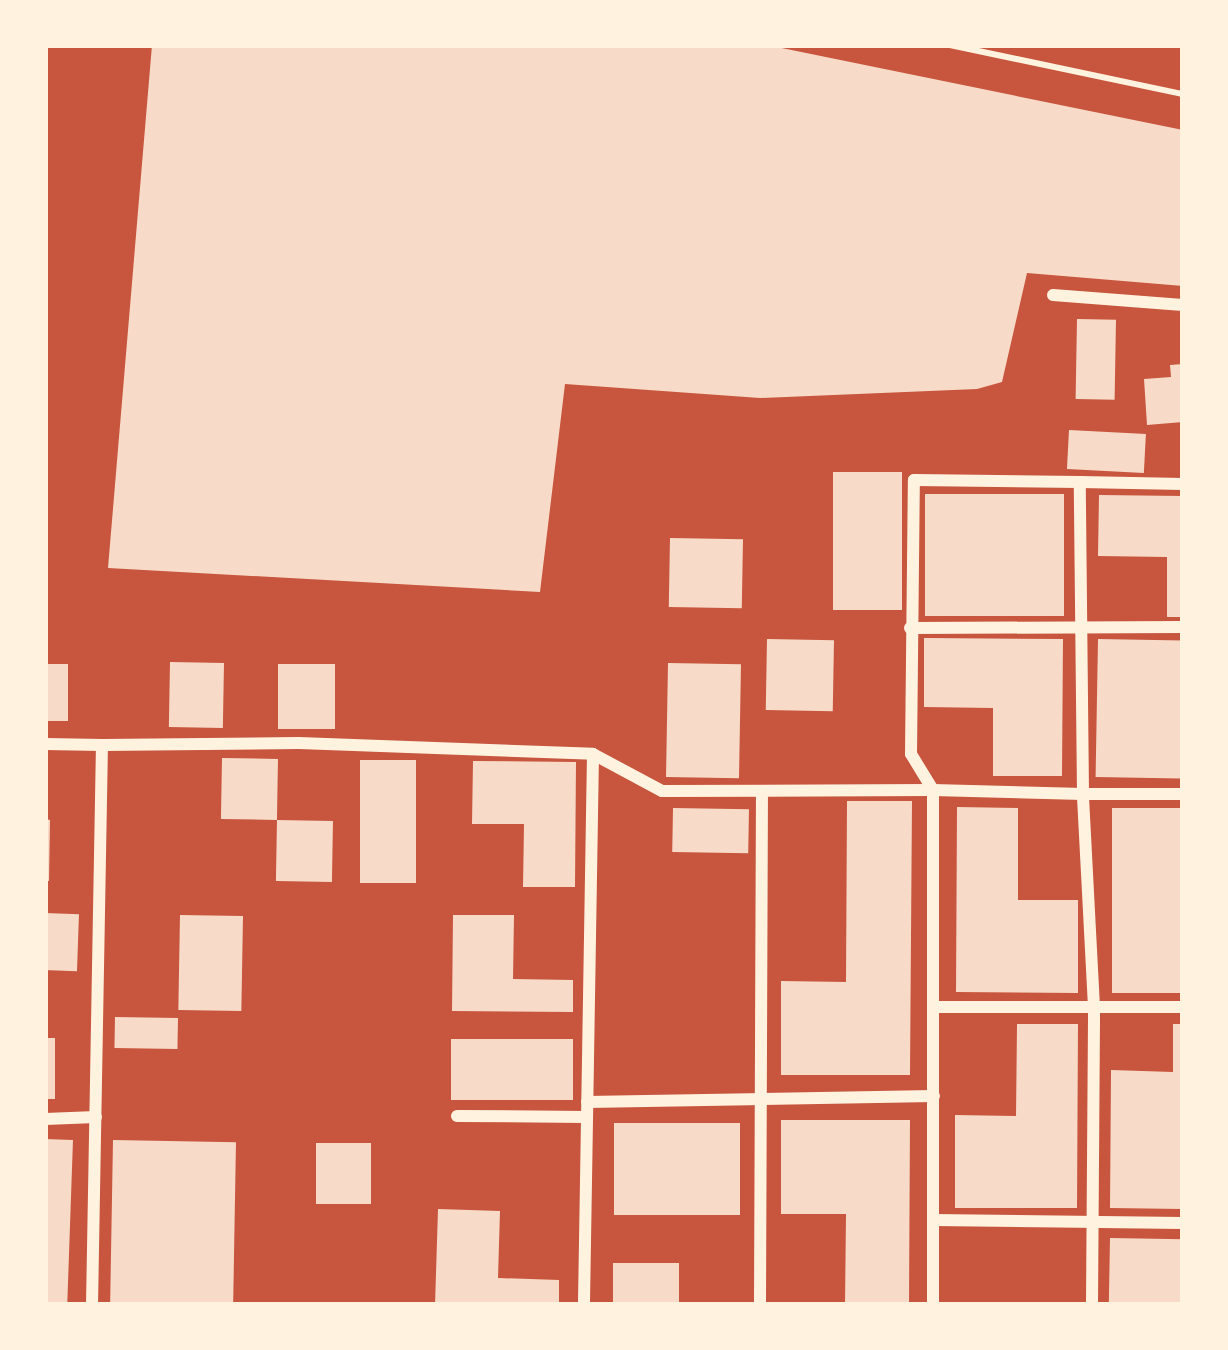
<!DOCTYPE html>
<style>
body{margin:0}
#map{position:relative;width:1228px;height:1350px;overflow:hidden;background:#c8553d;font-family:Mulish,sans-serif}
div>[style]{position:absolute}
[style*='--x']{left:calc(var(--x)*1px);top:calc(var(--y)*1px);width:calc(var(--w)*1px);rotate:calc(var(--a)*1deg)}
.building>*{inset:0;background:#f7dbc8;transform-origin:0 0}
.service>*{height:6px;margin:-3px;padding:0 3px;transform-origin:3px;border-radius:3px;background:#fff3e0}
.minor>*{height:12px;margin:-6px;padding:0 6px;transform-origin:6px;border-radius:6px;background:#fff3e0}
span{translate:-50% -50%;white-space:nowrap;text-align:center;line-height:1.15;-webkit-text-stroke:12px #fff3e0;paint-order:stroke}
.frame{position:absolute;inset:0;border:48px solid #fff3e0;pointer-events:none}
</style>
<div id="map">
<div class="building">
<i style="clip-path:polygon(152px 45px,767px 45px,1183px 130px,1183px 286px,1027px 273px,1002px 382px,977px 389px,760px 398px,565px 384px,540px 592px,108px 568px)"></i>
<i style="left:1077px;top:319px;width:39px;height:80px;rotate:1deg"></i>
<i style="clip-path:polygon(1183px 364px,1183px 422px,1147px 425px,1144px 379px,1171px 377px,1170px 365px)"></i>
<i style="left:1069px;top:430px;width:77px;height:39px;rotate:3deg"></i>
<i style="left:833px;top:472px;width:69px;height:138px"></i>
<i style="left:925px;top:494px;width:139px;height:122px"></i>
<i style="clip-path:polygon(1099px 495px,1183px 496px,1183px 617px,1167px 617px,1167px 557px,1098px 556px)"></i>
<i style="left:670px;top:538px;width:73px;height:69px;rotate:1deg"></i>
<i style="clip-path:polygon(924px 638px,1063px 639px,1062px 776px,993px 776px,993px 708px,924px 707px)"></i>
<i style="left:767px;top:639px;width:67px;height:71px;rotate:1deg"></i>
<i style="left:1098px;top:639px;width:85px;height:138px;rotate:1deg"></i>
<i style="left:170px;top:662px;width:54px;height:65px;rotate:1deg"></i>
<i style="left:668px;top:663px;width:73px;height:114px;rotate:1deg"></i>
<i style="left:45px;top:664px;width:23px;height:57px"></i>
<i style="left:278px;top:664px;width:57px;height:65px"></i>
<i style="left:222px;top:758px;width:56px;height:61px;rotate:1deg"></i>
<i style="left:360px;top:760px;width:56px;height:123px"></i>
<i style="clip-path:polygon(473px 761px,576px 762px,575px 887px,523px 887px,524px 824px,472px 824px)"></i>
<i style="clip-path:polygon(847px 801px,912px 801px,910px 1075px,781px 1075px,781px 981px,846px 982px)"></i>
<i style="clip-path:polygon(957px 807px,1018px 808px,1018px 900px,1078px 900px,1078px 993px,956px 992px)"></i>
<i style="left:673px;top:808px;width:76px;height:44px;rotate:1deg"></i>
<i style="left:1112px;top:808px;width:71px;height:185px"></i>
<i style="clip-path:polygon(45px 819px,50px 820px,49px 881px,45px 881px)"></i>
<i style="left:277px;top:820px;width:56px;height:61px;rotate:1deg"></i>
<i style="left:45px;top:913px;width:34px;height:57px;rotate:2deg"></i>
<i style="left:180px;top:915px;width:63px;height:95px;rotate:1deg"></i>
<i style="clip-path:polygon(453px 915px,514px 915px,513px 979px,573px 980px,573px 1012px,452px 1011px)"></i>
<i style="left:115px;top:1017px;width:63px;height:31px;rotate:1deg"></i>
<i style="clip-path:polygon(1017px 1024px,1078px 1024px,1077px 1208px,955px 1208px,955px 1115px,1016px 1116px)"></i>
<i style="clip-path:polygon(1173px 1024px,1183px 1024px,1183px 1209px,1110px 1208px,1111px 1070px,1173px 1072px)"></i>
<i style="left:45px;top:1038px;width:10px;height:61px"></i>
<i style="left:451px;top:1039px;width:122px;height:61px"></i>
<i style="clip-path:polygon(781px 1120px,910px 1120px,909px 1305px,845px 1305px,846px 1214px,781px 1214px)"></i>
<i style="left:614px;top:1123px;width:126px;height:92px"></i>
<i style="left:45px;top:1139px;width:28px;height:166px;rotate:2deg"></i>
<i style="left:113px;top:1140px;width:123px;height:165px;rotate:1deg"></i>
<i style="left:316px;top:1143px;width:55px;height:61px"></i>
<i style="clip-path:polygon(438px 1209px,500px 1211px,498px 1278px,559px 1280px,559px 1305px,435px 1305px)"></i>
<i style="left:1110px;top:1238px;width:73px;height:67px;rotate:1deg"></i>
<i style="left:613px;top:1263px;width:66px;height:42px"></i>
</div>
<div class="service">
<i style="--x:950;--y:45;--w:238;--a:11.9"></i>
</div>
<div class="minor">
<i style="--x:1053;--y:295;--w:130;--a:4.4"></i>
<i style="--x:910;--y:628;--w:273;--a:-0.2"></i>
<i style="--x:45;--y:744;--w:57;--a:1"></i>
<i style="--x:593;--y:754;--w:78;--a:28.2"></i>
<i style="--x:662;--y:791;--w:271;--a:-0.2"></i>
<i style="--x:933;--y:790;--w:42;--a:-121.4"></i>
<i style="--x:911;--y:754;--w:274;--a:-89.4"></i>
<i style="--x:914;--y:480;--w:166;--a:0.7"></i>
<i style="--x:933;--y:1007;--w:250;--a:0"></i>
<i style="--x:587;--y:1102;--w:347;--a:-1"></i>
<i style="--x:457;--y:1116;--w:129;--a:0.4"></i>
<i style="--x:45;--y:1119;--w:51;--a:-2.2"></i>
<i style="--x:933;--y:1220;--w:250;--a:0.7"></i>
<i style="--x:92;--y:1305;--w:560;--a:-88.98"></i>
<i style="--x:102;--y:745;--w:197;--a:-0.6"></i>
<i style="--x:299;--y:743;--w:294;--a:2.1"></i>
<i style="--x:593;--y:754;--w:551;--a:90.94"></i>
<i style="--x:760;--y:1305;--w:513;--a:-89.78"></i>
<i style="--x:933;--y:1305;--w:515;--a:-90"></i>
<i style="--x:933;--y:790;--w:150;--a:1.5"></i>
<i style="--x:1083;--y:794;--w:312;--a:-90.6"></i>
<i style="--x:1080;--y:482;--w:103;--a:1.1"></i>
<i style="--x:1092;--y:1305;--w:298;--a:-89.6"></i>
<i style="--x:1094;--y:1007;--w:213;--a:-93"></i>
<i style="--x:1083;--y:794;--w:100;--a:0"></i>
</div>
<div class="frame"></div>
</div>
